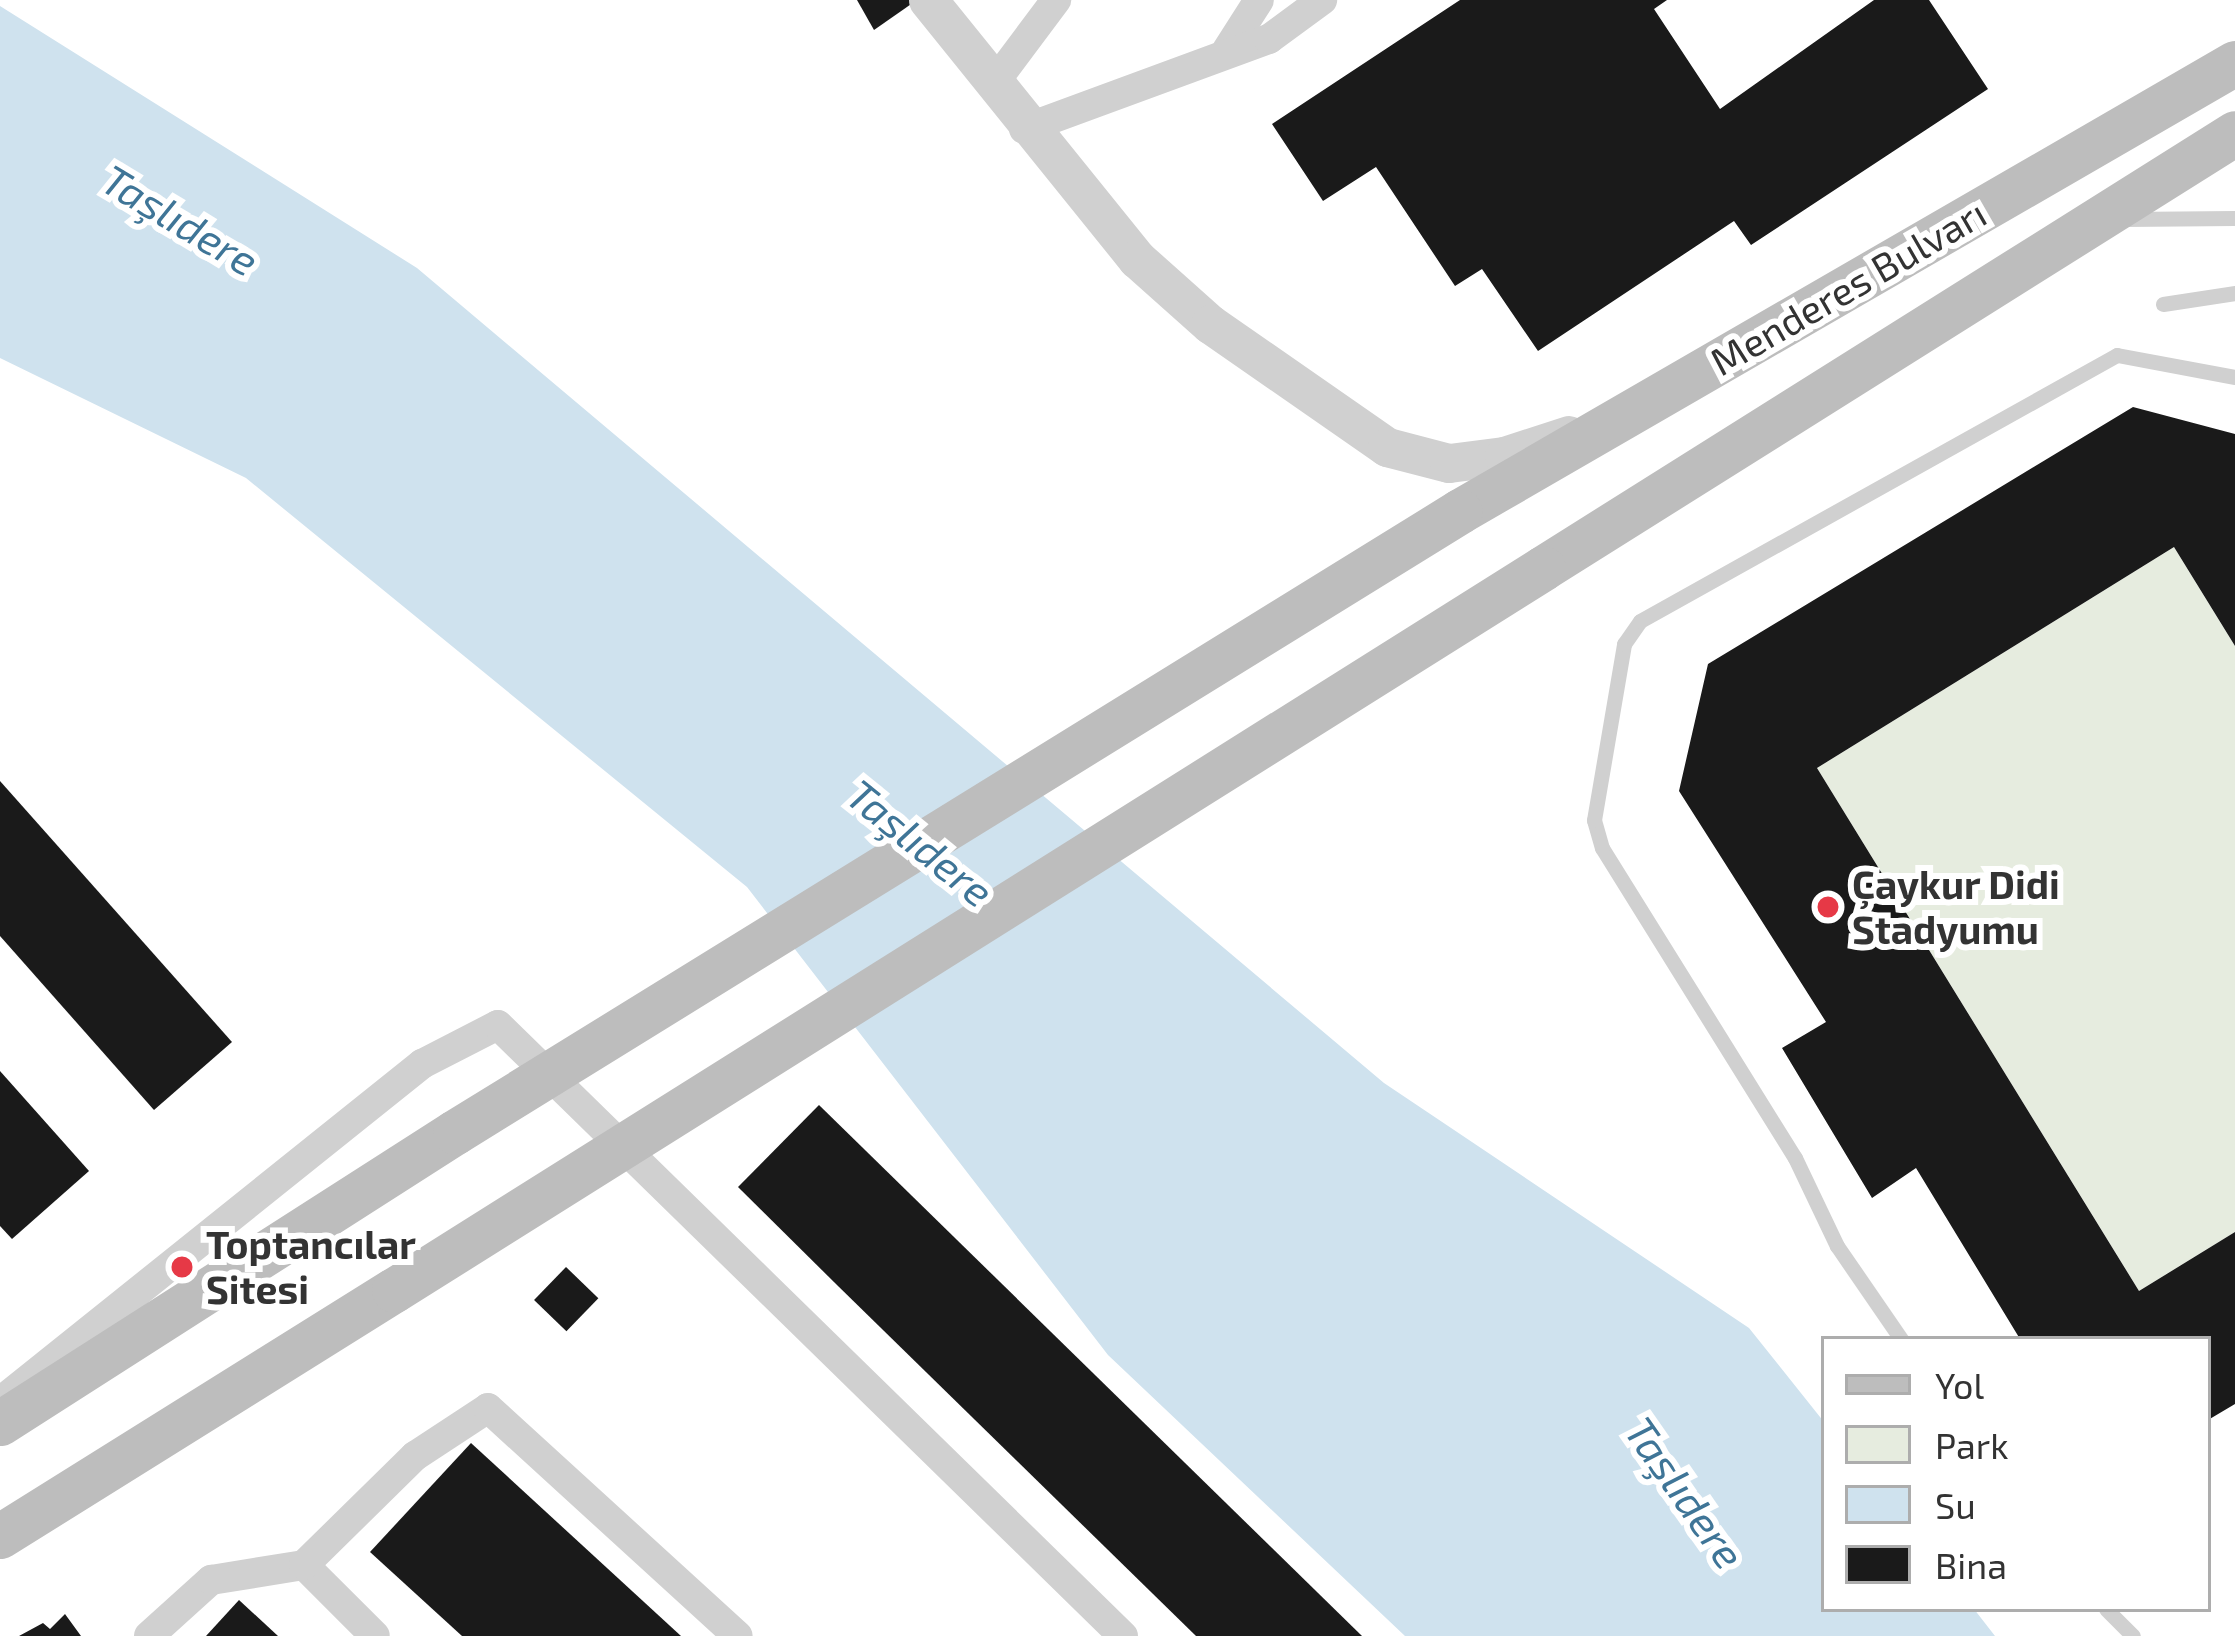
<!DOCTYPE html>
<meta charset="utf-8">
<style>
body{margin:0}
#map{position:relative;width:2235px;height:1636px;overflow:hidden;background:#fff;font-family:"Exo 2",sans-serif}
div>[style]{position:absolute}
[style*='--x']{left:calc(var(--x)*1px);top:calc(var(--y)*1px);width:calc(var(--w)*1px);rotate:calc(var(--a)*1deg)}
.green>*{inset:0;background:#e6ecdf}
.water>*{inset:0;background:#cfe2ee}
.building>*{inset:0;background:#1a1a1a;transform-origin:0 0}
.service>*{height:15px;margin:-7.5px;padding:0 7.5px;transform-origin:7.5px;border-radius:7.5px;background:#d0d0d0}
.minor>*{height:30px;margin:-15px;padding:0 15px;transform-origin:15px;border-radius:15px;background:#d0d0d0}
.tertiary>*{height:39px;margin:-19.5px;padding:0 19.5px;transform-origin:19.5px;border-radius:19.5px;background:#d0d0d0}
.secondary>*{height:45px;margin:-22.5px;padding:0 22.5px;transform-origin:22.5px;border-radius:22.5px;background:#bdbdbd}
.secondary-bridge>*{height:45px;margin:-22.5px;padding:0 22.5px;transform-origin:22.5px;border-radius:22.5px;background:#bdbdbd}
.dots>*{width:33px;height:33px;translate:-50% -50%;box-sizing:border-box;border:6px solid #fff;border-radius:50%}
span{translate:-50% -50%;white-space:nowrap;text-align:center;line-height:1.15;-webkit-text-stroke:12px #fff;paint-order:stroke}
.street-label{font-size:39px;color:#333}
.poi-label{font-size:39px;color:#333;font-weight:700}
.left{translate:0 -50%;text-align:left}
.water-label{font-size:42px;color:#3f7597;font-style:italic}
.legend{position:absolute;left:1821px;top:1336px;width:390px;height:276px;box-sizing:border-box;background:#fff;border:3px solid #adadad;margin:0;padding:15px 21px;list-style:none;font-size:36px;color:#333}
.legend li{display:flex;align-items:center;gap:24px;height:60px}
.legend b{width:60px;border:3px solid #adadad}
</style>
<div id="map">
<div class="green">
<i style="clip-path:polygon(2174px 547px,2235px 646px,2235px 1232px,2139px 1291px,1817px 768px)"></i>
</div>
<div class="water">
<i style="clip-path:polygon(0 6px,417px 268px,1384px 1083px,1749px 1328px,1824px 1422px,1824px 1609px,1974px 1609px,1995px 1636px,1405px 1636px,1108px 1355px,747px 887px,246px 478px,0 358px)"></i>
</div>
<div class="building">
<i style="clip-path:polygon(857px 0,917px 0,874px 30px)"></i>
<i style="clip-path:polygon(1460px 0,1667px 0,1654px 9px,1720px 109px,1874px 0,1929px 0,1988px 89px,1751px 245px,1734px 221px,1538px 351px,1482px 269px,1455px 286px,1376px 167px,1323px 201px,1272px 124px)"></i>
<i style="clip-path:polygon(2133px 407px,2235px 434px,2235px 646px,2174px 547px,1817px 768px,2139px 1291px,2235px 1232px,2235px 1404px,2208px 1420px,2208px 1339px,2020px 1339px,1916px 1168px,1872px 1198px,1782px 1048px,1826px 1022px,1679px 791px,1708px 664px)"></i>
<i style="clip-path:polygon(0 781px,232px 1042px,154px 1110px,0 936px)"></i>
<i style="clip-path:polygon(0 1071px,89px 1171px,12px 1239px,0 1226px)"></i>
<i style="clip-path:polygon(819px 1105px,1362px 1636px,1196px 1636px,837px 1285px,738px 1187px)"></i>
<i style="left:566px;top:1267px;width:45px;height:46px;rotate:44deg"></i>
<i style="clip-path:polygon(471px 1443px,681px 1636px,462px 1636px,370px 1552px)"></i>
<i style="clip-path:polygon(239px 1600px,278px 1636px,206px 1636px)"></i>
<i style="clip-path:polygon(65px 1614px,81px 1636px,19px 1636px,43px 1623px,50px 1629px)"></i>
</div>
<div class="service">
<i style="--x:2124;--y:219;--w:111;--a:-0.5"></i>
<i style="--x:2163;--y:304;--w:73;--a:-8.7"></i>
<i style="--x:1901;--y:1339;--w:113;--a:-124.5"></i>
<i style="--x:1837;--y:1246;--w:98;--a:-115.5"></i>
<i style="--x:1795;--y:1158;--w:365;--a:-121.9"></i>
<i style="--x:1602;--y:848;--w:29;--a:-106"></i>
<i style="--x:1594;--y:820;--w:179;--a:-80.3"></i>
<i style="--x:1624;--y:644;--w:28;--a:-55"></i>
<i style="--x:1640;--y:621;--w:546;--a:-29.15"></i>
<i style="--x:2117;--y:355;--w:120;--a:10.6"></i>
<i style="--x:2106;--y:1609;--w:38;--a:45"></i>
</div>
<div class="minor">
<i style="--x:1227;--y:50;--w:59;--a:-57.4"></i>
<i style="--x:994;--y:83;--w:104;--a:-53.2"></i>
<i style="--x:1024;--y:129;--w:261;--a:-20.2"></i>
<i style="--x:1269;--y:39;--w:66;--a:-36.3"></i>
<i style="--x:0;--y:1402;--w:541;--a:-38.69"></i>
<i style="--x:422;--y:1064;--w:85;--a:-27.2"></i>
<i style="--x:498;--y:1025;--w:874;--a:44.35"></i>
<i style="--x:304;--y:1565;--w:100;--a:45"></i>
<i style="--x:149;--y:1636;--w:84;--a:-42.1"></i>
<i style="--x:211;--y:1580;--w:94;--a:-9.2"></i>
<i style="--x:304;--y:1565;--w:156;--a:-44.5"></i>
<i style="--x:415;--y:1456;--w:87;--a:-33.3"></i>
<i style="--x:488;--y:1408;--w:338;--a:42.4"></i>
</div>
<div class="tertiary">
<i style="--x:928;--y:0;--w:333;--a:51.1"></i>
<i style="--x:1137;--y:259;--w:98;--a:41.7"></i>
<i style="--x:1210;--y:324;--w:216;--a:34.8"></i>
<i style="--x:1387;--y:447;--w:64;--a:14.5"></i>
<i style="--x:1449;--y:463;--w:55;--a:-7.3"></i>
<i style="--x:1504;--y:456;--w:68;--a:-17.9"></i>
</div>
<div class="secondary">
<i style="--x:1460;--y:511;--w:895;--a:-30.03"></i>
<i style="--x:1543;--y:568;--w:817;--a:-32.15"></i>
<i style="--x:0;--y:1423;--w:540;--a:-32.6"></i>
<i style="--x:0;--y:1536;--w:464;--a:-32"></i>
</div>
<div class="secondary-bridge">
<i style="--x:455;--y:1132;--w:1181;--a:-31.71"></i>
<i style="--x:394;--y:1290;--w:1357;--a:-32.14"></i>
</div>
<div class="dots">
<i style="left:1828px;top:907px;background:#e63946"></i>
<i style="left:182px;top:1267px;background:#e63946"></i>
</div>
<div class="street-label">
<span style="left:1848px;top:287px;rotate:-30deg">Menderes Bulvarı</span>
</div>
<div class="poi-label">
<span class="left" style="left:1852px;top:907px">Çaykur Didi<br>Stadyumu</span>
<span class="left" style="left:206px;top:1267px">Toptancılar<br>Sitesi</span>
</div>
<div class="water-label">
<span style="left:181px;top:219px;rotate:31deg">Taşlıdere</span>
<span style="left:921px;top:842px;rotate:39deg">Taşlıdere</span>
<span style="left:1686px;top:1492px;rotate:55deg">Taşlıdere</span>
</div>
<ul class="legend">
<li><b style="height:15px;background:#bdbdbd"></b>Yol</li>
<li><b style="height:33px;background:#e6ecdf"></b>Park</li>
<li><b style="height:33px;background:#cfe2ee"></b>Su</li>
<li><b style="height:33px;background:#1a1a1a"></b>Bina</li>
</ul>
</div>
